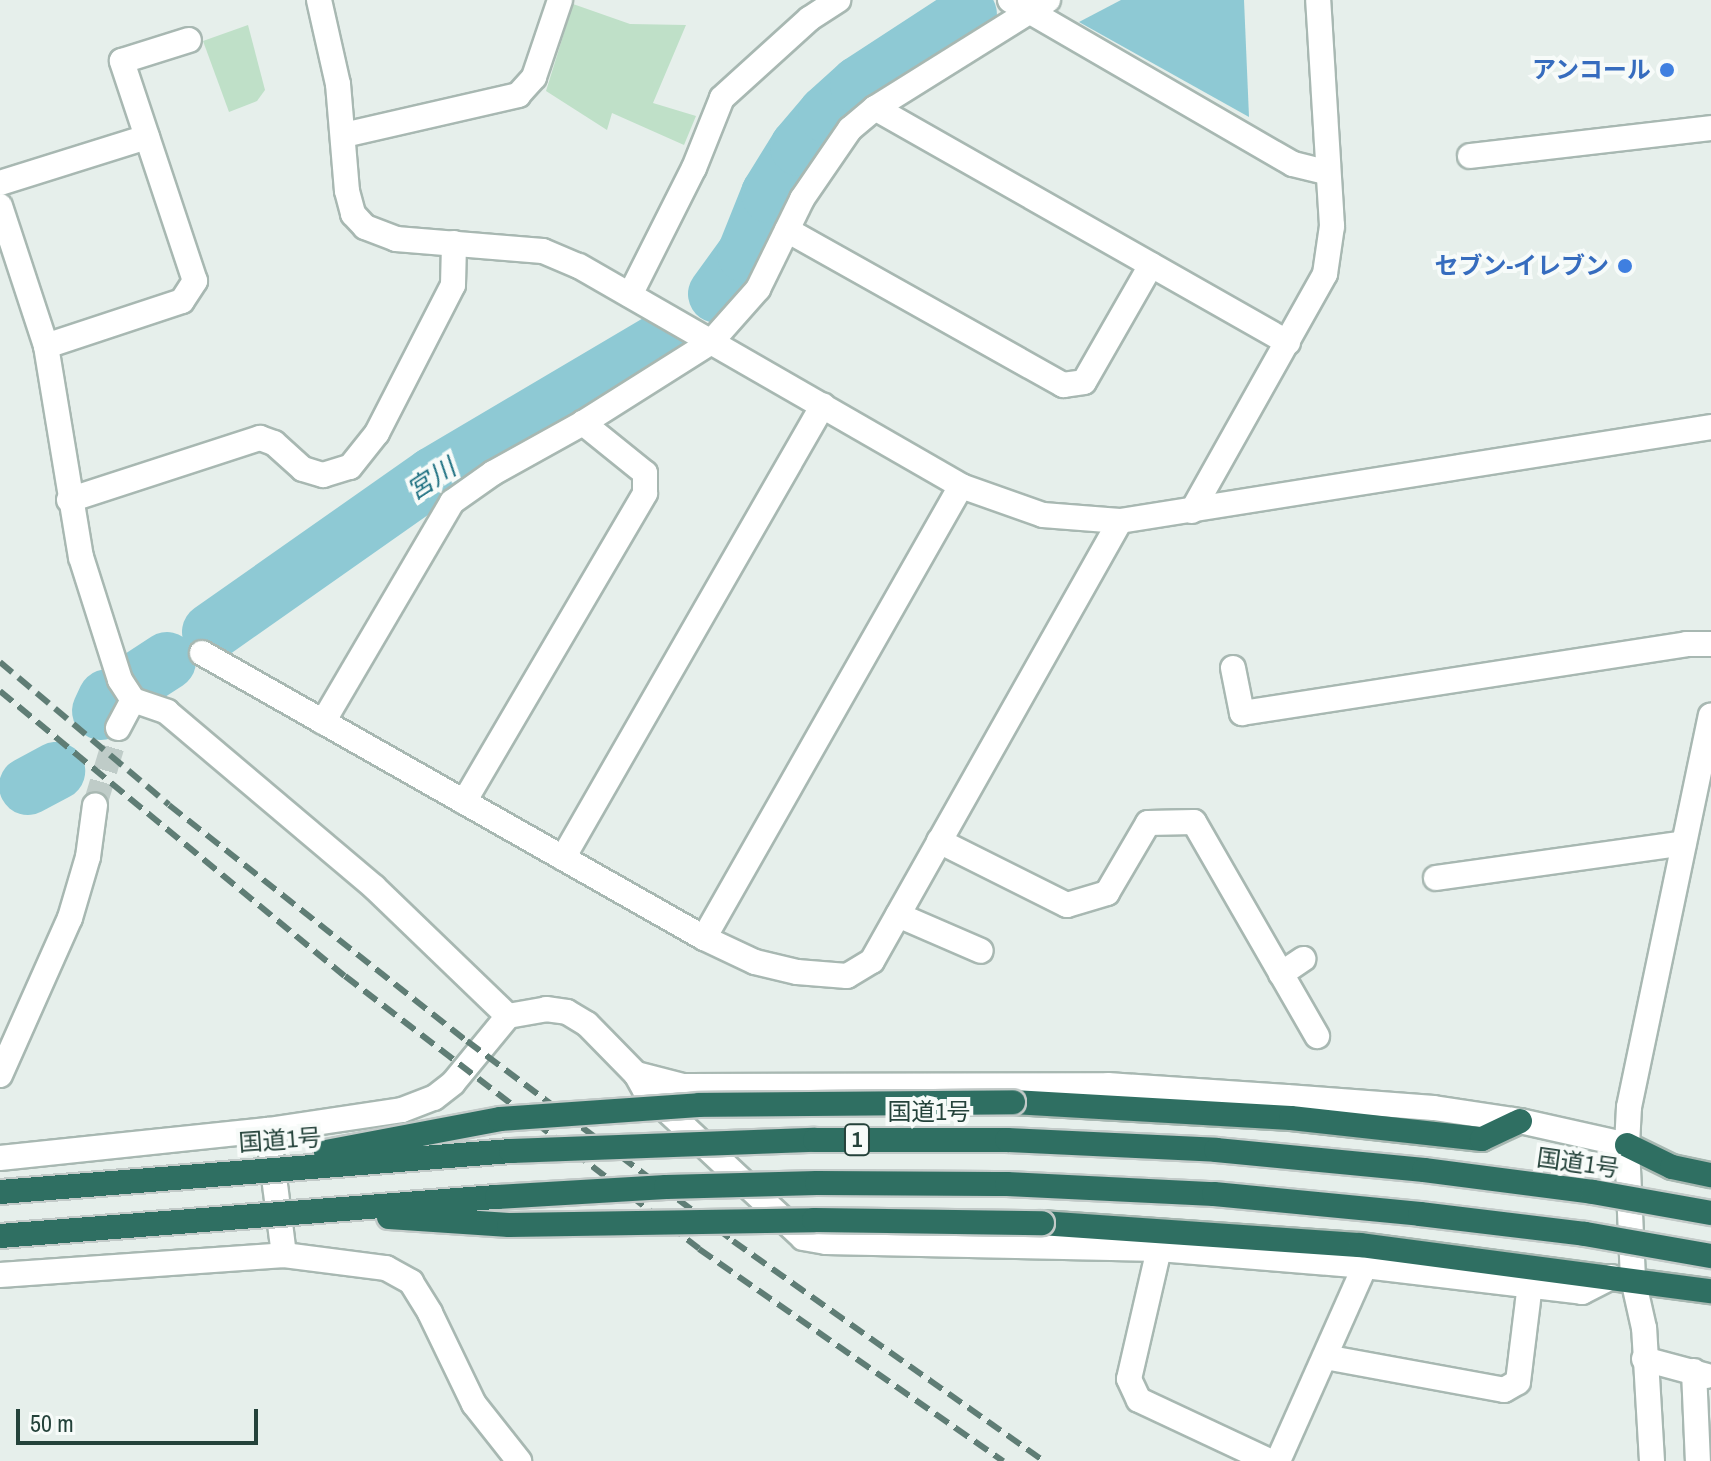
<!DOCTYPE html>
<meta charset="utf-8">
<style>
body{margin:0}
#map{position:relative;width:1711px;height:1461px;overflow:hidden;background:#e6efeb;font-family:"Archivo Narrow","Noto Sans JP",sans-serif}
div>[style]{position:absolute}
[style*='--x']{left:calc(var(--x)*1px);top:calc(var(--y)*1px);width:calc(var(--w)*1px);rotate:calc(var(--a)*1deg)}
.green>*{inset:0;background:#bfe0c8}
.water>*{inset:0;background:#8ec9d4}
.river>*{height:58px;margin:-29px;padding:0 29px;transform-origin:29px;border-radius:29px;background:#8ec9d4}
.street-tunnel>*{height:24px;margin-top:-12px;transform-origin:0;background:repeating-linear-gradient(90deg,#bfccc8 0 24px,transparent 0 36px)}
.roads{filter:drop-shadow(2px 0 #a8b8b2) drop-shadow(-2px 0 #a8b8b2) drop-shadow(0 2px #a8b8b2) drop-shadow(0 -2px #a8b8b2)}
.street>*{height:24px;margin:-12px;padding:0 12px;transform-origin:12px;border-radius:12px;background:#fff}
.secondary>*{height:24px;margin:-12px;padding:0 12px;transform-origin:12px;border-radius:12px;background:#fff}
.highway>*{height:24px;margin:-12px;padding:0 12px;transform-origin:12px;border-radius:12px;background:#2f6f62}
.rail>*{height:6px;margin-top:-3px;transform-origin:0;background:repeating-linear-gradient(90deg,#5f7d75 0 16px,transparent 0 24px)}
.bridges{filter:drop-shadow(2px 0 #c2cac8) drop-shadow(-2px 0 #c2cac8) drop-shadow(0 2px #c2cac8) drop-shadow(0 -2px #c2cac8)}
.highway-bridge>*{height:24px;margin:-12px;padding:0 12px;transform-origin:12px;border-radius:12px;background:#2f6f62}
.dots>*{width:22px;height:22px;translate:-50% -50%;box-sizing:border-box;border:4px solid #f7fbf9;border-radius:50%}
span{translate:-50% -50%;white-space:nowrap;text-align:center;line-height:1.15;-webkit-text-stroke:8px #f7fbf9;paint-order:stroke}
.shield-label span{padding:2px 6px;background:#f7fbf9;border:2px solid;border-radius:6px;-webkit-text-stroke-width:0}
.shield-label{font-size:22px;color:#24423a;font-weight:700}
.shop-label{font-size:24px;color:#366cbe;font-weight:700}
.right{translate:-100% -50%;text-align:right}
.street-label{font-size:24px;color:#24423a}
.water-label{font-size:26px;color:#1c6f80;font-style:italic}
.scale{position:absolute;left:16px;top:1409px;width:242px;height:36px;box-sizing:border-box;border:4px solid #24423a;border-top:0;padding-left:10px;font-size:24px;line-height:28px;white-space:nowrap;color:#24423a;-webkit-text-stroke:6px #f7fbf9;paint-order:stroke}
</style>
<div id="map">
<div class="green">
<i style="clip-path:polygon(573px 4px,630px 24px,686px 25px,653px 103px,696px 116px,684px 145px,612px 113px,607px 130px,546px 91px)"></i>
<i style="clip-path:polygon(248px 25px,265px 90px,257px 101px,229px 112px,203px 41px)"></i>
</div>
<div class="water">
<i style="clip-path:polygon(1121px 0,1244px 0,1249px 117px,1079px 22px)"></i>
</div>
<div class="river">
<i style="--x:717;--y:294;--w:49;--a:-54.1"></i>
<i style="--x:746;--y:254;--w:65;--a:-68.2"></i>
<i style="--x:770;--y:194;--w:55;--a:-58.3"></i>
<i style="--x:799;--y:147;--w:43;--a:-49.7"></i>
<i style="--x:827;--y:114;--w:43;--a:-42.2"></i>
<i style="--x:859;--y:85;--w:130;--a:-33.1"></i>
<i style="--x:211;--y:632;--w:271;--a:-35.1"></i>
<i style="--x:433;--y:476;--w:265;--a:-30.6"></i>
<i style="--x:141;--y:678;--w:31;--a:-33"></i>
<i style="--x:101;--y:711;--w:14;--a:-65"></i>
<i style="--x:28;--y:786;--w:32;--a:-28"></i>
</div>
<div class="street-tunnel">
<i style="--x:95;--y:805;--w:80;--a:-73.4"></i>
</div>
<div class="roads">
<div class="street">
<i style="--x:319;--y:0;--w:86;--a:77.3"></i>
<i style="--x:338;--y:84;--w:107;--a:85.2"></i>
<i style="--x:347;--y:191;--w:24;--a:75"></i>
<i style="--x:353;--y:214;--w:18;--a:47"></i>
<i style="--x:365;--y:227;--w:33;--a:21"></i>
<i style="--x:396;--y:239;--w:147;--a:4.7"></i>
<i style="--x:543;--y:251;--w:39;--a:23"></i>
<i style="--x:579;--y:266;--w:441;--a:29.9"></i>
<i style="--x:961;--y:486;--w:87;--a:19.5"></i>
<i style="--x:1043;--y:515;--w:77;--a:4.5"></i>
<i style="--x:1120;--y:521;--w:598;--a:-9.04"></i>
<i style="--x:1010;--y:0;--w:327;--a:30.1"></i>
<i style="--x:1293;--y:164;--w:36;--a:14"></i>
<i style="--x:875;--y:108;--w:475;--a:29.6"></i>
<i style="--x:344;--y:135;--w:179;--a:-12.9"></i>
<i style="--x:518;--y:95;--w:24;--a:-48"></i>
<i style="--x:534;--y:77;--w:81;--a:-71.3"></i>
<i style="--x:1470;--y:156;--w:243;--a:-6.6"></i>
<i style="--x:0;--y:183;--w:154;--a:-17.4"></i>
<i style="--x:0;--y:206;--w:147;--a:71.8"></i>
<i style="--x:46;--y:346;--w:214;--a:80.6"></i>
<i style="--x:81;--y:557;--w:129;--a:72.4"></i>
<i style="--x:120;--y:680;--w:24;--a:57"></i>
<i style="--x:133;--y:700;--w:36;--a:19"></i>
<i style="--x:167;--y:712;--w:271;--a:40.2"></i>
<i style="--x:374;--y:887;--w:186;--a:43.9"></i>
<i style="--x:787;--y:230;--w:317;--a:29.3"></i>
<i style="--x:1063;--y:385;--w:21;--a:-8"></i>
<i style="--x:1084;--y:382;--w:135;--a:-60.2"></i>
<i style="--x:630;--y:295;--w:142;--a:-63.3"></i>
<i style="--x:694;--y:168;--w:75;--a:-68.2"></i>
<i style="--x:722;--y:98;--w:118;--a:-42.2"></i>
<i style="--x:809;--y:19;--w:35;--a:-33"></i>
<i style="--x:46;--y:346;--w:143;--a:-18.3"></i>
<i style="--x:182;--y:301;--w:24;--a:-57"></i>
<i style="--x:195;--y:281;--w:232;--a:-108.4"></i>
<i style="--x:122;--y:61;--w:70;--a:-17.4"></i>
<i style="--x:69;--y:500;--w:201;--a:-18"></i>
<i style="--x:260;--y:438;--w:15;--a:20"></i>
<i style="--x:274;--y:443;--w:39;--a:42"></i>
<i style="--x:303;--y:469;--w:21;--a:17"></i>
<i style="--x:323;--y:475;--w:28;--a:-17"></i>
<i style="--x:350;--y:467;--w:43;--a:-51.5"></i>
<i style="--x:377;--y:433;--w:166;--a:-62.8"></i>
<i style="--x:453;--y:285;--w:42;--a:-88.6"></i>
<i style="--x:1192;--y:511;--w:272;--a:-60.7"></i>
<i style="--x:1325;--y:274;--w:49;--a:-81.7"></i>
<i style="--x:1332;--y:226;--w:226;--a:-93.5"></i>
<i style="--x:202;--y:653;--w:577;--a:29.58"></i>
<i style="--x:704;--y:938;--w:56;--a:25.2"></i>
<i style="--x:755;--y:962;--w:43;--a:13.4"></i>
<i style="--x:797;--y:972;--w:50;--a:4.6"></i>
<i style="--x:847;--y:976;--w:29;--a:-31"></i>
<i style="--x:872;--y:961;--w:505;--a:-60.59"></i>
<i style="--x:1233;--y:668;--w:46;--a:78.7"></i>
<i style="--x:1242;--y:713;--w:449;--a:-8.8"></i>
<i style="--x:1686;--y:644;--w:25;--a:0"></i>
<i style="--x:323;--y:722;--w:255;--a:-59.6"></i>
<i style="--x:452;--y:502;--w:50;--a:-35.3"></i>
<i style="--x:493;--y:473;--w:103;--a:-29.1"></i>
<i style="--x:583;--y:423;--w:151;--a:-32.3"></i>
<i style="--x:711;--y:342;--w:71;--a:-48.4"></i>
<i style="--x:758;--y:289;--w:100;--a:-63.9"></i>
<i style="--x:802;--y:199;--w:85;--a:-55.6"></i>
<i style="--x:850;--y:129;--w:33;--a:-40"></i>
<i style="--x:875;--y:108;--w:204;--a:-32"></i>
<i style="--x:118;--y:728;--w:32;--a:-62"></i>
<i style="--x:464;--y:802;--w:358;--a:-59.6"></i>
<i style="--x:645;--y:493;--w:20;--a:-90"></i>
<i style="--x:645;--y:473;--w:80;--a:-141.1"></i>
<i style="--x:939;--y:841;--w:143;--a:26.6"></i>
<i style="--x:1067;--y:905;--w:42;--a:-16.7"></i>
<i style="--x:1107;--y:893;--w:81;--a:-59.6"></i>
<i style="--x:1148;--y:823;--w:46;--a:-1.2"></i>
<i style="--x:1194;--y:822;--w:247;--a:60.1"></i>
<i style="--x:563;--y:858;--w:522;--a:-60.15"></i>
<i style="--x:1436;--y:878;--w:250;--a:-8"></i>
<i style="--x:898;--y:915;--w:90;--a:23.4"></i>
<i style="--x:704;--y:938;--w:520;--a:-60.38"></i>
<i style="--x:1281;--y:974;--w:27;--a:-34"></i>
<i style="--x:636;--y:1074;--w:49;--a:14.3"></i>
<i style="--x:683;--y:1086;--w:425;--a:-0.1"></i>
<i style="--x:1108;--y:1085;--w:179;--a:3.8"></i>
<i style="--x:1287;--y:1097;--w:147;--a:4.3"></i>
<i style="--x:1434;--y:1108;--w:87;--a:8.6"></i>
<i style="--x:1520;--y:1121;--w:110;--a:12.6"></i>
<i style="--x:0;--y:1075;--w:172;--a:-66"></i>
<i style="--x:70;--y:918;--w:64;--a:-73.6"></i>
<i style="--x:88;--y:857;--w:52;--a:-82.3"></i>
<i style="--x:268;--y:1130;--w:126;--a:82.7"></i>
<i style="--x:0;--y:1158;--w:269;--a:-6"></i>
<i style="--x:268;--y:1130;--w:135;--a:-8.5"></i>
<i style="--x:402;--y:1110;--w:34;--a:-21"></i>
<i style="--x:434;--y:1098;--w:24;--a:-38"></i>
<i style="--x:453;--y:1083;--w:87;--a:-50.6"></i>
<i style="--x:508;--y:1016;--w:39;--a:-10"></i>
<i style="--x:546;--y:1009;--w:21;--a:8"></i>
<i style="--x:567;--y:1012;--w:23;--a:31"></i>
<i style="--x:587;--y:1024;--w:70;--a:45.6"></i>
<i style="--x:636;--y:1074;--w:18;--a:61"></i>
<i style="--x:645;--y:1090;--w:216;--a:43.1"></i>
<i style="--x:803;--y:1238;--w:23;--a:10"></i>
<i style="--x:826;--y:1242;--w:333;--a:1.2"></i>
<i style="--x:1159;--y:1249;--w:207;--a:4.7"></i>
<i style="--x:1365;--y:1266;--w:219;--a:6.8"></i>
<i style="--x:1582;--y:1292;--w:33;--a:-27"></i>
<i style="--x:1159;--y:1249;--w:133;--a:103"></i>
<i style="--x:1129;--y:1379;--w:23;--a:65"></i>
<i style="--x:1139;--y:1400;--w:144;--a:25.1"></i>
<i style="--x:0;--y:1275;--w:285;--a:-4"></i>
<i style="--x:284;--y:1255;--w:103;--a:7.3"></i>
<i style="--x:386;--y:1268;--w:29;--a:29"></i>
<i style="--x:411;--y:1282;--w:36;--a:58"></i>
<i style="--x:430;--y:1313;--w:101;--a:64.2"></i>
<i style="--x:474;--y:1404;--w:73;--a:51.7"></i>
<i style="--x:1325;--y:1357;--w:182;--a:10.4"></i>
<i style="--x:1504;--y:1390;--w:16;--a:-30"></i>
<i style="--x:1518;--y:1382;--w:99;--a:-83"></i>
<i style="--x:1644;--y:1359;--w:65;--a:15.1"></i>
<i style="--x:1694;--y:1371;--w:90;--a:87.5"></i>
<i style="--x:1278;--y:1461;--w:214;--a:-66"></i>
</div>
<div class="secondary">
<i style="--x:1652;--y:1461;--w:133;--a:-93.4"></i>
<i style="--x:1644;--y:1328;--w:50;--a:-102.7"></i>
<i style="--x:1633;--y:1279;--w:134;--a:-92.6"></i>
<i style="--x:1627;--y:1145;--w:38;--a:-87"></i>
<i style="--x:1629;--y:1107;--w:400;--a:-78.2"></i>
</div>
<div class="highway">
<i style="--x:1013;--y:1102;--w:278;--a:3.3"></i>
<i style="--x:1291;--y:1118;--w:192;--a:6.3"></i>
<i style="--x:1482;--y:1139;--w:42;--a:-25.3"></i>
<i style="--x:1627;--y:1145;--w:50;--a:26.1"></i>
<i style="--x:1672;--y:1167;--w:40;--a:12"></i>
<i style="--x:1042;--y:1223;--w:319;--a:4"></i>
<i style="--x:1360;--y:1245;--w:354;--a:7.5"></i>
</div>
</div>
<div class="rail">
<i style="--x:0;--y:662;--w:221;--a:40.2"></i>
<i style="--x:169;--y:805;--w:380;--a:38.4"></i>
<i style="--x:467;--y:1041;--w:333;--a:36.9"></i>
<i style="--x:733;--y:1241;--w:381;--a:35.3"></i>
<i style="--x:0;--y:691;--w:447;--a:39.6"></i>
<i style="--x:345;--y:976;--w:447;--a:37.6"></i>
<i style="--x:699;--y:1249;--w:371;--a:34.9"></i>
</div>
<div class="bridges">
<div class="highway-bridge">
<i style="--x:326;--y:1152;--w:177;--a:-10.7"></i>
<i style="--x:500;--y:1119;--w:199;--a:-4"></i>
<i style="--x:699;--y:1105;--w:314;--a:-0.5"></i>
<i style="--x:0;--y:1192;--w:513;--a:-4.59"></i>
<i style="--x:511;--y:1151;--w:304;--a:-2.1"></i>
<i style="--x:815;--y:1140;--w:192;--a:0"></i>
<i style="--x:1007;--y:1140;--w:209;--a:2.7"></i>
<i style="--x:1216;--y:1150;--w:209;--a:5.5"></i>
<i style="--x:1424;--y:1170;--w:170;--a:7.4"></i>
<i style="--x:1593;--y:1192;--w:120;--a:10.1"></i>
<i style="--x:389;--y:1217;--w:120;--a:3.8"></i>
<i style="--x:509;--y:1225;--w:305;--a:-0.9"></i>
<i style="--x:814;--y:1220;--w:228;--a:0.8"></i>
<i style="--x:0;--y:1236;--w:499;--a:-4.5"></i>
<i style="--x:497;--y:1197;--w:169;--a:-3.4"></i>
<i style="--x:666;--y:1187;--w:151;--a:-1.5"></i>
<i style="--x:817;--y:1183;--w:190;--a:0.3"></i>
<i style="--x:1007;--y:1184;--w:207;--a:2.8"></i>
<i style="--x:1214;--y:1194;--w:207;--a:5.5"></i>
<i style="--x:1420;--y:1214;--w:166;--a:6.9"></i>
<i style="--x:1585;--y:1234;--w:128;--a:9.9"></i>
</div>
</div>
<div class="dots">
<i style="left:1667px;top:70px;background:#3f7fe0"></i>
<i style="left:1625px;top:266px;background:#3f7fe0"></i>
</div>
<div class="shield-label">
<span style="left:857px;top:1140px">1</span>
</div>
<div class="shop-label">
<span class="right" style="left:1651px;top:70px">アンコール</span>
<span class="right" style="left:1609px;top:266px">セブン-イレブン</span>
</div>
<div class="street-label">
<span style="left:929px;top:1112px">国道1号</span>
<span style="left:280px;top:1140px;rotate:-4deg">国道1号</span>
<span style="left:1578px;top:1163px;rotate:8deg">国道1号</span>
</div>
<div class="water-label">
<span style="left:431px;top:479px;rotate:-33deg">宮川</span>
</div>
<div class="scale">50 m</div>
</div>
